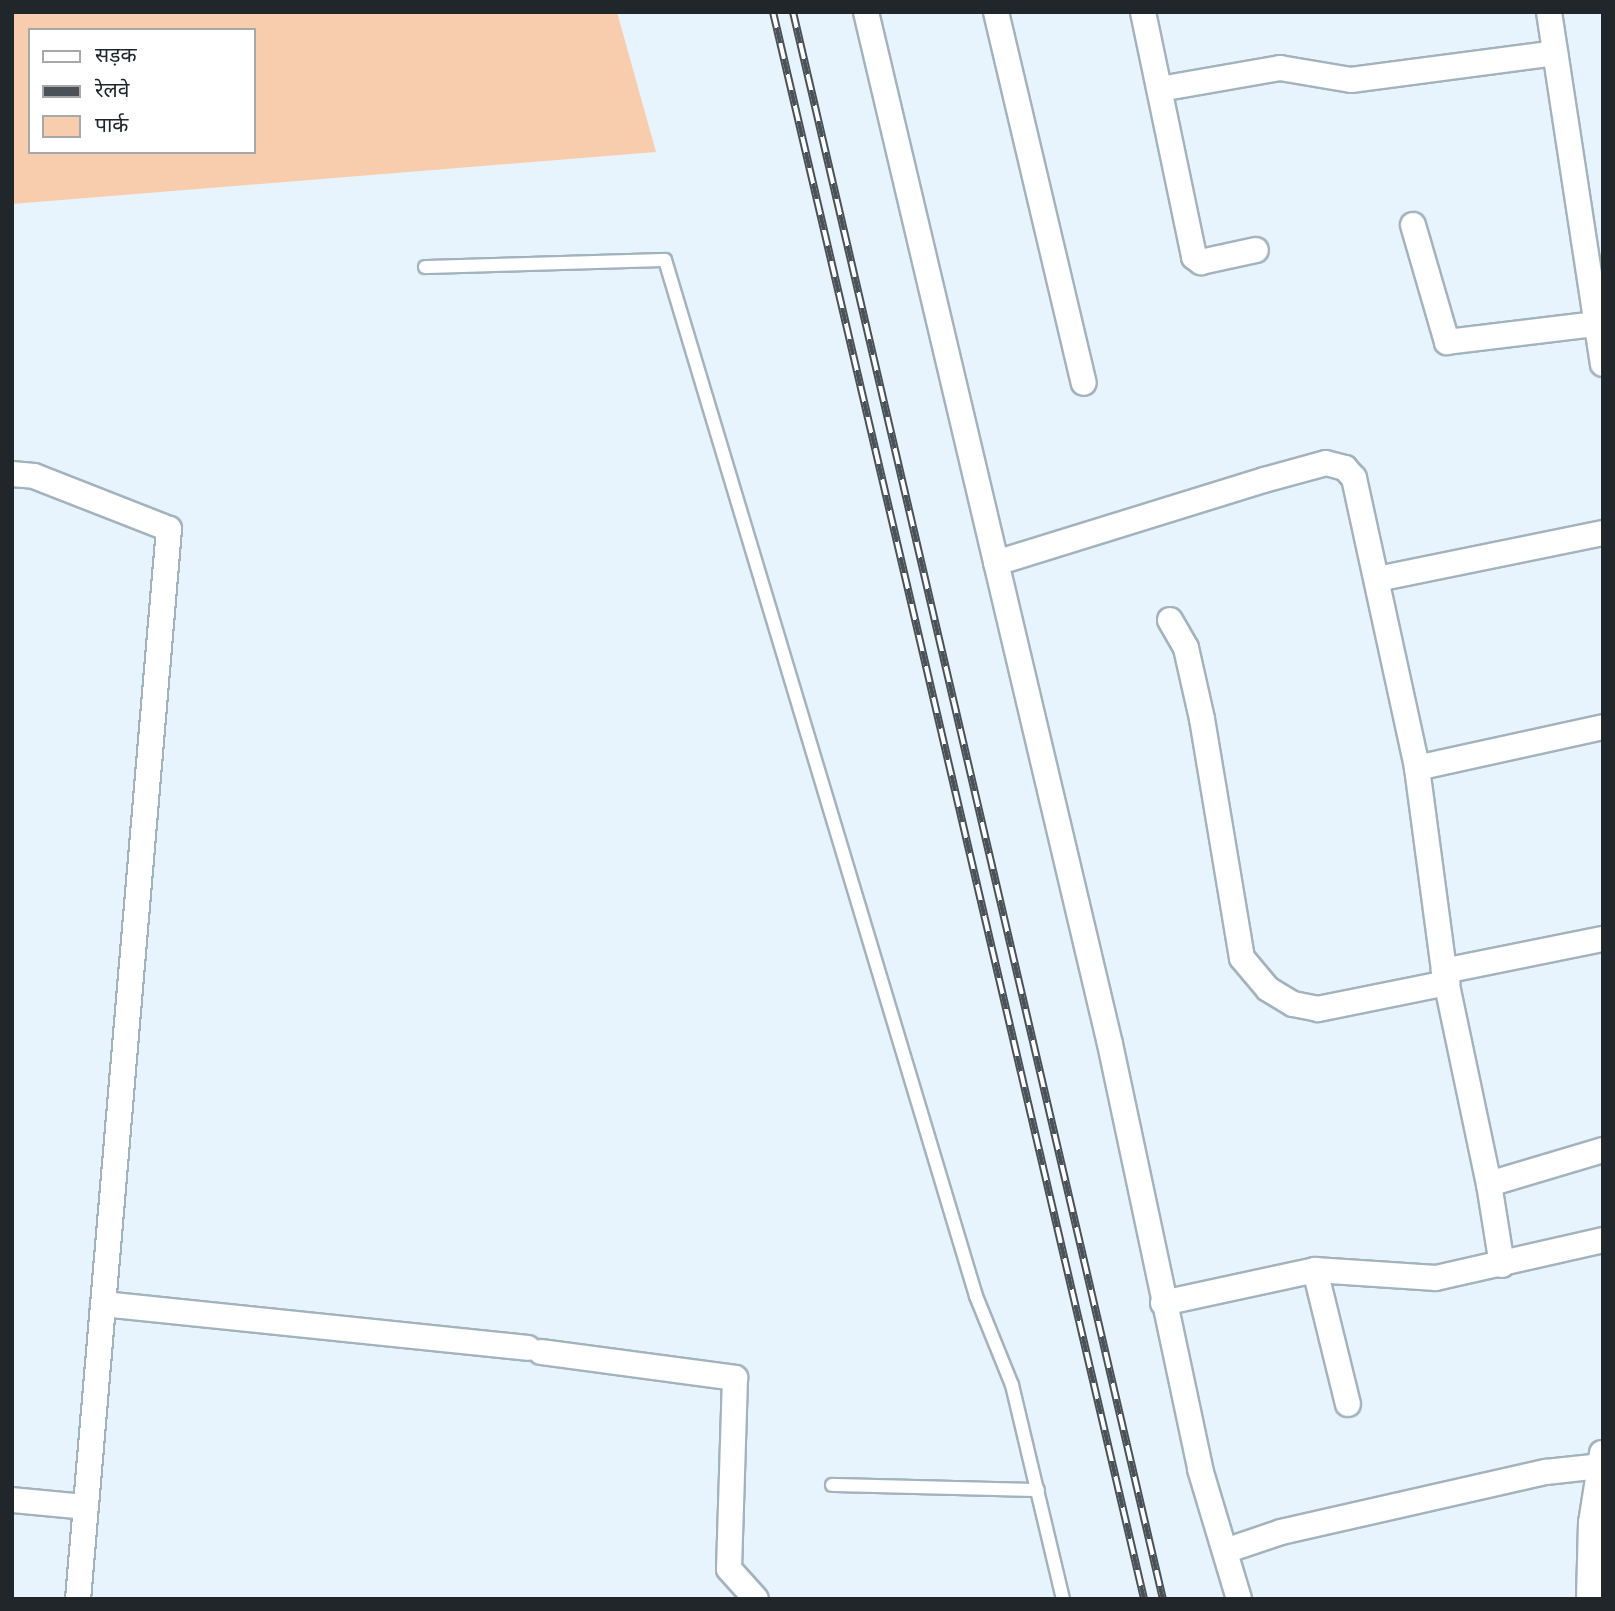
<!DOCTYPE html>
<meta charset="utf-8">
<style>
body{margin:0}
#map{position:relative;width:1615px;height:1611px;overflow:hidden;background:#e7f4fe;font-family:Overpass,"Noto Sans Devanagari",sans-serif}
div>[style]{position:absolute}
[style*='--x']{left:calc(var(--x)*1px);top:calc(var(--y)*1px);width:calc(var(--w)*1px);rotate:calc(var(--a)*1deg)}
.green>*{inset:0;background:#f8cdae}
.roads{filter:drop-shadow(2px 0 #a3b3be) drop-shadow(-2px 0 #a3b3be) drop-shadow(0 2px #a3b3be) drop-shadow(0 -2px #a3b3be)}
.lane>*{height:12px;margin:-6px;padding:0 6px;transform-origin:6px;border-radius:6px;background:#fff}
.street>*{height:24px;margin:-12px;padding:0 12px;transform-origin:12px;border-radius:12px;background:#fff}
.rail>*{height:8px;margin-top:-4px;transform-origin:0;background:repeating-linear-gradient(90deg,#fff 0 16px,#4b5257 0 32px);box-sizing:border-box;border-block:2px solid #4b5257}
span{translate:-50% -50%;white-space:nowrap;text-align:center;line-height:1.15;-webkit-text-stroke:7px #fff;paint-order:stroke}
.frame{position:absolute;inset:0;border:14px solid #20262a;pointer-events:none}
.legend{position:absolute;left:28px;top:28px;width:228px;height:126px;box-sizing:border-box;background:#fff;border:2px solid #a6a8aa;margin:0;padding:9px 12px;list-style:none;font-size:21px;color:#20262a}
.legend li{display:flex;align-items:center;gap:14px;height:35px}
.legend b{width:35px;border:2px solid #a6a8aa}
</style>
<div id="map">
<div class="green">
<i style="clip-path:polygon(evenodd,12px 12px,617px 12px,656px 152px,12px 204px,12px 12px,30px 30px,254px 30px,254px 152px,30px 152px,30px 30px)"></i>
</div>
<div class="roads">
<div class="lane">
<i style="--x:425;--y:267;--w:240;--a:-1.7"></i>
<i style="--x:665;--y:260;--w:1082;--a:73.29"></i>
<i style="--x:976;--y:1296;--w:96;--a:68"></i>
<i style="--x:1012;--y:1385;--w:220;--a:76.6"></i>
<i style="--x:832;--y:1485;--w:206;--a:1.4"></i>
</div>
<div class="street">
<i style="--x:866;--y:12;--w:1060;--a:76.7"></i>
<i style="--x:1110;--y:1044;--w:434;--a:78"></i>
<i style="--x:1200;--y:1469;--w:136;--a:73.3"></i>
<i style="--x:996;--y:12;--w:381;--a:76.7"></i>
<i style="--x:1143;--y:12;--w:250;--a:78.2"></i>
<i style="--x:1194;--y:257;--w:9;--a:36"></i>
<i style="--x:1201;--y:262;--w:56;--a:-12.3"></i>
<i style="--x:1549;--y:12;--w:356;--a:81.3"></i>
<i style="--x:1160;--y:89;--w:122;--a:-9.9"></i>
<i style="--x:1280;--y:68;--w:72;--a:9.6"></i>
<i style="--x:1351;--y:80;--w:206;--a:-7.5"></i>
<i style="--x:1413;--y:225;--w:122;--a:73.8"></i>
<i style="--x:1447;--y:342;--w:157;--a:-6.9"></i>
<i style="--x:12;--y:474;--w:22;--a:5"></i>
<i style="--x:34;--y:476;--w:145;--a:21.4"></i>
<i style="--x:169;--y:529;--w:1074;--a:94.86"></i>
<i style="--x:996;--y:563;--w:281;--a:-17.2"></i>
<i style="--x:1264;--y:480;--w:64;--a:-15.3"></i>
<i style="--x:1326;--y:463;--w:20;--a:15"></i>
<i style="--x:1345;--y:468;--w:13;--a:48"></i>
<i style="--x:1354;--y:478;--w:297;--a:77.7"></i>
<i style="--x:1417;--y:768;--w:205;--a:82.4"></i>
<i style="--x:1444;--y:971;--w:218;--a:78.1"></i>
<i style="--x:1489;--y:1184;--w:119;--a:-16.6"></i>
<i style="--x:1377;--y:579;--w:231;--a:-11.5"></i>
<i style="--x:1170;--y:620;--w:32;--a:60"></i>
<i style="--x:1186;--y:648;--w:73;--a:77.3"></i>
<i style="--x:1202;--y:719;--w:242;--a:80.5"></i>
<i style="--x:1242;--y:958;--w:40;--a:50"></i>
<i style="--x:1268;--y:989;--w:29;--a:31"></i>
<i style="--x:1293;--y:1004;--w:25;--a:11"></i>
<i style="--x:1318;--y:1009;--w:132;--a:-11.4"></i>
<i style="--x:1417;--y:768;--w:190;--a:-12.4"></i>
<i style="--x:1444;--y:971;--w:162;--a:-11.4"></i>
<i style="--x:1489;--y:1184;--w:82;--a:80.9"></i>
<i style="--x:1315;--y:1270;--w:138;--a:76.2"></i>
<i style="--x:1163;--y:1303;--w:156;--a:-12.2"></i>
<i style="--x:1315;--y:1270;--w:121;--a:3.8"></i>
<i style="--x:1436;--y:1278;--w:171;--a:-12.8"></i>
<i style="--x:103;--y:1304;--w:427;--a:5.9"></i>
<i style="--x:541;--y:1352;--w:196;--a:7.6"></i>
<i style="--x:735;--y:1378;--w:191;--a:91.8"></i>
<i style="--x:729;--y:1569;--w:40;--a:48"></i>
<i style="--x:1602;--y:1453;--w:71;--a:98.9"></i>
<i style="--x:1591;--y:1523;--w:12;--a:0"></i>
<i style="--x:12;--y:1500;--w:74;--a:5.4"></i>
<i style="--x:1225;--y:1551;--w:59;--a:-18.7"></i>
<i style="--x:1281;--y:1532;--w:272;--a:-12.8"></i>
<i style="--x:1546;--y:1472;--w:54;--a:-6.3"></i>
<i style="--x:1589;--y:1599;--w:76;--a:-88.5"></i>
</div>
</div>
<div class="rail">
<i style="--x:773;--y:12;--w:1630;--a:76.84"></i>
<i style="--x:793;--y:12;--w:1630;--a:76.88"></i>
</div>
<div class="frame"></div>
<ul class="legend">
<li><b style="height:9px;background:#fff"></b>सड़क</li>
<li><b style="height:9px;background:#4b5257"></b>रेलवे</li>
<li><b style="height:19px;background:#f8cdae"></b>पार्क</li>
</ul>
</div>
